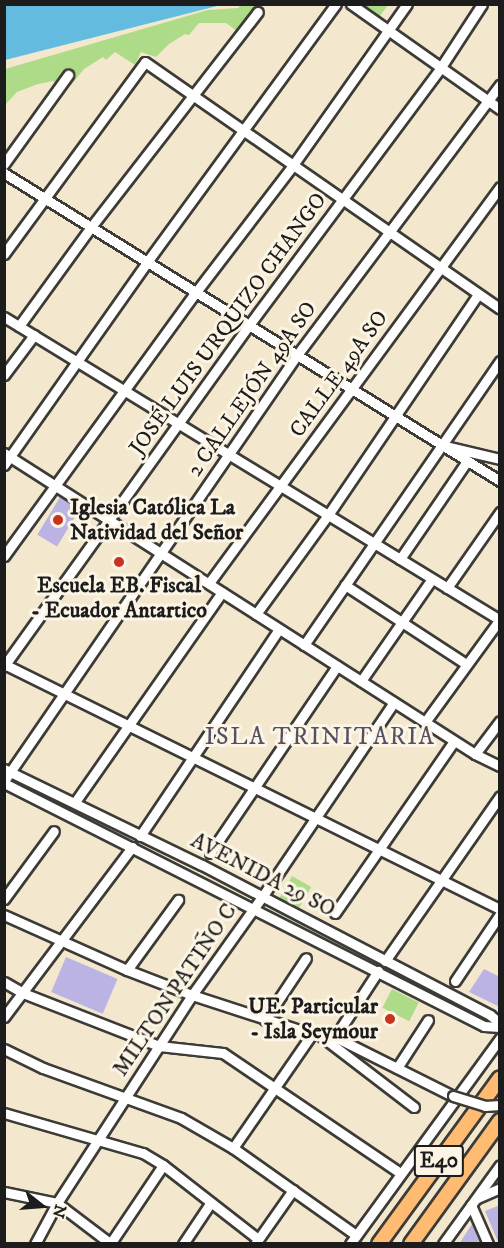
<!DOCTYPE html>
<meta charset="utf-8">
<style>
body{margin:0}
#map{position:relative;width:504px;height:1248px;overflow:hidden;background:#f3e8cd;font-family:"IM FELL DW Pica",serif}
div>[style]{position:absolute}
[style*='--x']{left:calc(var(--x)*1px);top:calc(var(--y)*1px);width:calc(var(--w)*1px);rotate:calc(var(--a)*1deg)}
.green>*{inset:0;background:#aedb88;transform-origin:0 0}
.water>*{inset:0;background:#63bce0}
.building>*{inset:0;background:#bbb3e3;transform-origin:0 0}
.roads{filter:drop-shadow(2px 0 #3c3b37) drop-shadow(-2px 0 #3c3b37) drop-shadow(0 2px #3c3b37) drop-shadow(0 -2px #3c3b37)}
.minor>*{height:9px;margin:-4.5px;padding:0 4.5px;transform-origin:4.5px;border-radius:4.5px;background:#fff}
.highway>*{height:14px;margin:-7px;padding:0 7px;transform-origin:7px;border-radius:7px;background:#ffbb71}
.bridges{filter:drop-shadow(2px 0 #3c3b37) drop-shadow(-2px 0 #3c3b37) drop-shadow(0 2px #3c3b37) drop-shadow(0 -2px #3c3b37)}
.minor-bridge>*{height:9px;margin:-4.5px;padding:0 4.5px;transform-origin:4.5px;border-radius:4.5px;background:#fff}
.dots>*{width:16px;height:16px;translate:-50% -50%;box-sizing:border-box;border:3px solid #fcf5e5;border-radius:50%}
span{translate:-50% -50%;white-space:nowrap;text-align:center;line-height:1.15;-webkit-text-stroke:6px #fcf5e5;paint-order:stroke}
.shield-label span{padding:2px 4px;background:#fcf5e5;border:2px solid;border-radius:4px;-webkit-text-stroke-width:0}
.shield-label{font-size:21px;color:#1c1c1c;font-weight:700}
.street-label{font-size:22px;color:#1c1c1c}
.poi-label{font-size:22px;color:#1c1c1c;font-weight:700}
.left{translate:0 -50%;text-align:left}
.right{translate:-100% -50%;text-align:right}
.neighbourhood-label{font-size:24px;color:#545162;letter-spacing:1.5px}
.frame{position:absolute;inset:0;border:6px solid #1c1c1c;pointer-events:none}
.north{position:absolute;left:12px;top:1176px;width:60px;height:60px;-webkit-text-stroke:4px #fcf5e5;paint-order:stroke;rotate:107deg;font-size:16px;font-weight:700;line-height:24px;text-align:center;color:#1c1c1c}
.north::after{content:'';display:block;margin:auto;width:21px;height:27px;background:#1c1c1c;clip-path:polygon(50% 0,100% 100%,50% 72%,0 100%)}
</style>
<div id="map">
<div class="green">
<i style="clip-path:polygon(241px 5px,262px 5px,237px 31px,226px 23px,199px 23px,189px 35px,185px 34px,169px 44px,156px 57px,141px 52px,135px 65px,115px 52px,106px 60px,103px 57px,84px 69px,71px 85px,58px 85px,53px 81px,38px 84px,17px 92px,5px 105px,5px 69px,208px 10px,238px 8px)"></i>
<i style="clip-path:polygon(359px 5px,388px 5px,380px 16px)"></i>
<i style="left:292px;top:876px;width:22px;height:25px;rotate:30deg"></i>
<i style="left:392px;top:989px;width:30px;height:21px;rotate:27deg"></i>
</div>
<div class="water">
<i style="clip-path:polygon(5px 4px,221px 4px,221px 5px,5px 60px)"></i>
</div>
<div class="building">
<i style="left:60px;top:497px;width:23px;height:44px;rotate:31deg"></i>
<i style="left:66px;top:957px;width:56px;height:38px;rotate:23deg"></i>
<i style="clip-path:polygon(484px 969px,500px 977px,500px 1007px,469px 992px)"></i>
<i style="clip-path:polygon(500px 1205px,500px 1244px,499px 1244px,485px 1211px)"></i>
<i style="clip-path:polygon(472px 1224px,480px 1244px,459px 1244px)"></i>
</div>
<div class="roads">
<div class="minor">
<i style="--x:351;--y:4;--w:182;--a:35.2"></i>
<i style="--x:4;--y:164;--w:110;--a:-54.3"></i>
<i style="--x:4;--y:173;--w:584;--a:31.84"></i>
<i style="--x:4;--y:254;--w:238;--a:-53.7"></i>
<i style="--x:145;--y:62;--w:432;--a:34.8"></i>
<i style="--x:4;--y:317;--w:581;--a:31.42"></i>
<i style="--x:19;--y:326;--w:122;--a:-54"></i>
<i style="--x:91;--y:227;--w:272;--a:-52.2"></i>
<i style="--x:4;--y:375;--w:50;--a:-53.1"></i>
<i style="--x:449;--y:447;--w:52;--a:13.2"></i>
<i style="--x:4;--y:453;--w:559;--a:32.58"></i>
<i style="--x:475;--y:754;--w:28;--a:26"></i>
<i style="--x:4;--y:465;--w:248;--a:-54.8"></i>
<i style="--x:147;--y:262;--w:320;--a:-53.8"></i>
<i style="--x:4;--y:556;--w:326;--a:-54"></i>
<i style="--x:196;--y:292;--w:160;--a:-52.6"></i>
<i style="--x:293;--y:165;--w:197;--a:-54.7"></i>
<i style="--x:400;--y:559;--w:119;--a:-55.6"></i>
<i style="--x:209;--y:583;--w:491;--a:-53.7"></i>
<i style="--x:345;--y:585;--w:145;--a:33.1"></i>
<i style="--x:447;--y:588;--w:93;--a:-55.1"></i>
<i style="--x:256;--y:614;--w:122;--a:-54"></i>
<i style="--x:328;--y:515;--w:267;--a:-55.8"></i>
<i style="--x:304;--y:645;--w:345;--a:-55.4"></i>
<i style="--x:4;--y:664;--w:553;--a:26.29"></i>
<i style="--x:4;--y:666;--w:420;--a:-54.3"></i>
<i style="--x:249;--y:325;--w:322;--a:-53.3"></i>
<i style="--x:441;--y:67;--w:75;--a:-56.9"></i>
<i style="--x:361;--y:681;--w:124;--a:-55.2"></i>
<i style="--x:425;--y:722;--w:127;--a:-53.9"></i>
<i style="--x:475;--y:754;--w:41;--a:-52.9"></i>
<i style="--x:4;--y:769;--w:220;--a:25.9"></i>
<i style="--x:202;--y:865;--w:325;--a:27.5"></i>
<i style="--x:490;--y:1015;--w:13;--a:39"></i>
<i style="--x:4;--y:781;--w:517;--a:-55.48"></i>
<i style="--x:297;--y:355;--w:338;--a:-53.1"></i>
<i style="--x:4;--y:783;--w:538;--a:26.85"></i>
<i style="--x:484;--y:1026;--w:16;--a:4"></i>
<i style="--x:75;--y:802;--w:256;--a:-55"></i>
<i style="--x:140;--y:836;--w:249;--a:-56.1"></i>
<i style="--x:210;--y:853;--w:226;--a:-55.8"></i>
<i style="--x:4;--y:899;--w:84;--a:-53.7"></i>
<i style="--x:335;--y:913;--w:209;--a:-55.3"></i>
<i style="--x:4;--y:915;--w:135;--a:24.1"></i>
<i style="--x:127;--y:970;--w:70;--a:21"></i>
<i style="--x:192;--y:995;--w:126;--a:18"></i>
<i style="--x:312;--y:1034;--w:23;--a:7"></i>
<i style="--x:335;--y:1037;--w:132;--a:26.6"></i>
<i style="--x:385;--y:961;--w:201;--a:-55.1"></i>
<i style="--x:127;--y:970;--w:87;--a:-53.9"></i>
<i style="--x:455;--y:981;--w:81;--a:-56.1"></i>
<i style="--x:4;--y:982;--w:22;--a:30"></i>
<i style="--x:23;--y:993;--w:146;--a:21.3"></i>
<i style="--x:159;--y:1046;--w:64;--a:6.2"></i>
<i style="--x:223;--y:1053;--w:214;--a:34.1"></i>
<i style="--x:4;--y:1017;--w:213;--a:-53"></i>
<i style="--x:265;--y:1020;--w:74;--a:-56.5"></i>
<i style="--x:321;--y:1036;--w:117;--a:37.4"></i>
<i style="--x:335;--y:1037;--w:79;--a:-56.9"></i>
<i style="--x:4;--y:1049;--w:43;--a:26"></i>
<i style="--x:43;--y:1068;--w:147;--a:19.9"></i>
<i style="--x:181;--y:1118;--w:60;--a:30"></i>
<i style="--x:233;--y:1148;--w:151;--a:35.3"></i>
<i style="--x:397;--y:1068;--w:57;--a:-57.1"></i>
<i style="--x:4;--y:1113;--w:145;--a:16.1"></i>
<i style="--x:143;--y:1153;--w:23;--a:31"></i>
<i style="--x:163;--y:1165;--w:120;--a:37.9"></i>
<i style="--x:233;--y:1148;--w:139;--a:-55.3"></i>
<i style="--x:4;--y:1192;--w:54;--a:11.7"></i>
<i style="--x:57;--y:1203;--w:68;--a:37.2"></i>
<i style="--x:477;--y:1198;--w:25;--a:-23"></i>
<i style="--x:471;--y:1205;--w:43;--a:66.4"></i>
<i style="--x:35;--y:1244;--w:47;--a:-61.8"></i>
<i style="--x:57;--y:1203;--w:248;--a:-57"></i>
<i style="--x:192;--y:995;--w:120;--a:-54.5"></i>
<i style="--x:262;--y:897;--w:235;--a:-55.9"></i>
<i style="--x:110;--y:1244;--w:95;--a:-56.1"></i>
<i style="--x:183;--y:1244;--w:50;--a:-56.3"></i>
<i style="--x:255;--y:1244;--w:66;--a:-54.9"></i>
<i style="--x:350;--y:1244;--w:255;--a:-53.9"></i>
<i style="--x:443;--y:1244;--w:97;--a:-54.2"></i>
</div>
<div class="highway">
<i style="--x:379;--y:1244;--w:205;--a:-53.9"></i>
<i style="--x:411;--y:1244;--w:152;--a:-54.1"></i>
</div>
</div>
<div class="bridges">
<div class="minor-bridge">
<i style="--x:453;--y:1096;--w:34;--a:17"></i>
<i style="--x:485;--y:1106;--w:15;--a:-4"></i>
</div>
</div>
<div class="dots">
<i style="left:58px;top:520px;background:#c8321e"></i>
<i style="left:119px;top:562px;background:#c8321e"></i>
<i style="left:390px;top:1019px;background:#c8321e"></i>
</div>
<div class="shield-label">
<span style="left:439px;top:1161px">E40</span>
</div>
<div class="street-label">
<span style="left:228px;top:324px;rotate:-54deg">JOSÉ LUIS URQUIZO CHANGO</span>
<span style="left:339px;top:374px;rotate:-54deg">CALLE 49A SO</span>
<span style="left:252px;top:389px;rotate:-55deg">2 CALLEJÓN 49A SO</span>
<span style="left:263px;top:875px;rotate:27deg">AVENIDA 29 SO</span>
<span style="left:175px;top:990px;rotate:-56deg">MILTON PATIÑO C</span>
</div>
<div class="poi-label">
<span class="left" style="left:70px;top:520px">Iglesia Católica La<br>Natividad del Señor</span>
<span style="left:119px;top:598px">Escuela EB. Fiscal<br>- Ecuador Antartico</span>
<span class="right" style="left:378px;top:1019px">UE. Particular<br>- Isla Seymour</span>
</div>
<div class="neighbourhood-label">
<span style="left:320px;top:738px">ISLA TRINITARIA</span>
</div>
<div class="frame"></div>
<div class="north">N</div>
</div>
